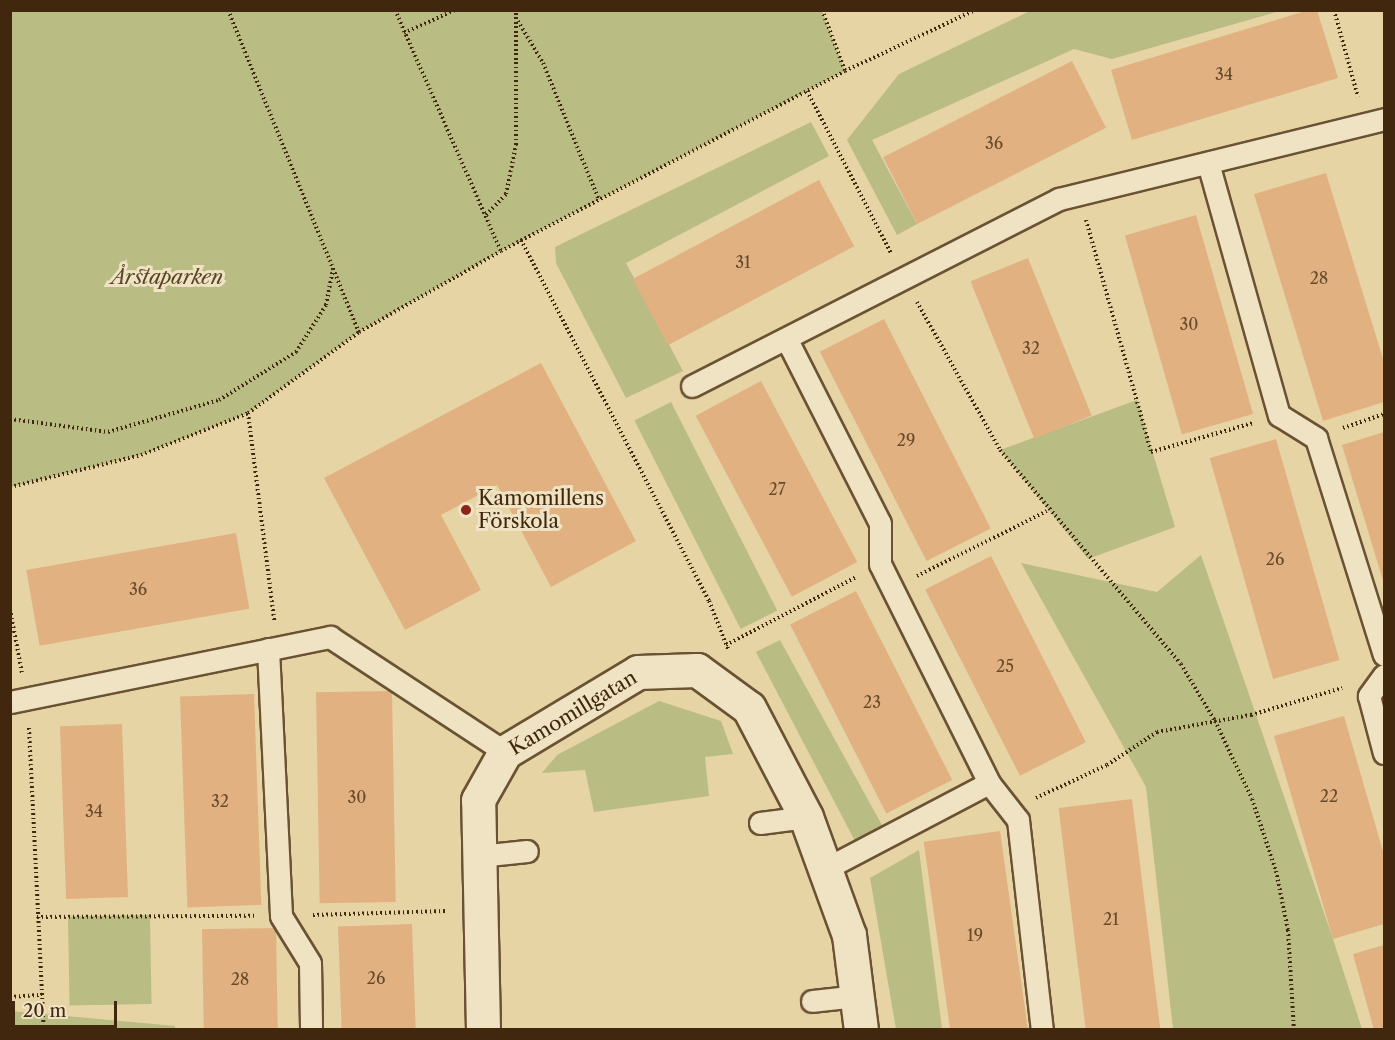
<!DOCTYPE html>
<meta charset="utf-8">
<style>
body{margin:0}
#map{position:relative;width:1395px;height:1040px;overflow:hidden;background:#e7d4a4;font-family:"Libre Caslon Text",serif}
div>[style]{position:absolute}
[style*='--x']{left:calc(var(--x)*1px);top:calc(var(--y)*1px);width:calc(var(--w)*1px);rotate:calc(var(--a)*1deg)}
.green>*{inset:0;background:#b9bc83;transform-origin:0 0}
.building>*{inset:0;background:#e1b181;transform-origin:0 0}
.path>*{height:4px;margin-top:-2px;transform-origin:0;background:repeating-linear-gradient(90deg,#40270d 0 1.5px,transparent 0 4.5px)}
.roads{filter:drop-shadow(2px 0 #6a5233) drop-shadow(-2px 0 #6a5233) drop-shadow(0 2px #6a5233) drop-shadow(0 -2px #6a5233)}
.service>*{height:21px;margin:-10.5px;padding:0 10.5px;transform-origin:10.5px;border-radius:10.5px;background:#efe3c4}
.minor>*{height:33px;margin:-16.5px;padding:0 16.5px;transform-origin:16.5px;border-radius:16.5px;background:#efe3c4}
.dots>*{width:16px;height:16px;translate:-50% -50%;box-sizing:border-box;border:3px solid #efe3c4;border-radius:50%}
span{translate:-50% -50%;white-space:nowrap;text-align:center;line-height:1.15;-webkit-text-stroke:6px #efe3c4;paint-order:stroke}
.number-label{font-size:16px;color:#684a2a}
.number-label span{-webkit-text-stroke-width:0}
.park-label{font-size:20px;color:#584525;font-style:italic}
.poi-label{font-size:20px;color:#40270d}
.left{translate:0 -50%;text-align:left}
.street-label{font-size:20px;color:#40270d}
.frame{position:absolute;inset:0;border:12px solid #40270d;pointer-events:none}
.scale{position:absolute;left:12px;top:1001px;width:105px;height:27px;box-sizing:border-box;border:3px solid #40270d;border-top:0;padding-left:8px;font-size:18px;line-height:21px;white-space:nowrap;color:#40270d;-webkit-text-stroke:4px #efe3c4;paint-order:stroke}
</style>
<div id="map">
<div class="green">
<i style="clip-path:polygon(10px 11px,822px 11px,845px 71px,501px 251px,359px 332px,248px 413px,141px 455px,11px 487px)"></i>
<i style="clip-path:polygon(1030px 11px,1280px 11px,1112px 59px,1074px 49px,872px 140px,917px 224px,897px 235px,847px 140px,899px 74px)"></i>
<i style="clip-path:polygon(811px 122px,829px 156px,626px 263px,683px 371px,626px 398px,556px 263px,555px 247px)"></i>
<i style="clip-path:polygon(1137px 400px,1175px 527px,1088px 559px,1000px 450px)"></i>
<i style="left:671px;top:402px;width:234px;height:41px;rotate:63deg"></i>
<i style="clip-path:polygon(1201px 555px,1333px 939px,1362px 1029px,1173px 1029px,1146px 787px,1021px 563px,1157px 592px)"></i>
<i style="clip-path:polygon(780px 640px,883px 827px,855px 841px,756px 652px)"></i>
<i style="clip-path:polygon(659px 701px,721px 721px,733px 754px,705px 757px,709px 796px,594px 812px,585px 770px,542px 773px,557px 755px)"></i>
<i style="clip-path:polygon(919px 850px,942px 1029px,896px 1029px,870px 878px)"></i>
<i style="left:150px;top:915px;width:89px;height:82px;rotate:89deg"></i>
<i style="clip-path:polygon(11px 1011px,175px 1026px,175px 1029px,11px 1029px)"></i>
</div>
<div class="building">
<i style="clip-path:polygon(1309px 10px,1317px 10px,1338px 78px,1132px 140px,1111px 70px)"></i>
<i style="left:1072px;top:61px;width:75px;height:212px;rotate:63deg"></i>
<i style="clip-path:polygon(1326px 173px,1384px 362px,1384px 402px,1323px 421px,1254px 194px)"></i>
<i style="left:819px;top:180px;width:75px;height:211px;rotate:62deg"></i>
<i style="left:1196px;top:215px;width:207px;height:74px;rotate:74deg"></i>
<i style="left:1028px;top:258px;width:170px;height:62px;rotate:68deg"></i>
<i style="left:884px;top:319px;width:235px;height:72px;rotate:63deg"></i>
<i style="clip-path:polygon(541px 363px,636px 541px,551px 587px,497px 485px,441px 515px,481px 590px,405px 630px,324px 478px)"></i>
<i style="left:761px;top:381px;width:205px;height:74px;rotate:62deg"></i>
<i style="clip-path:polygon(1384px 432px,1384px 584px,1342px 445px)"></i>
<i style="left:1276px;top:439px;width:230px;height:69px;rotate:74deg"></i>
<i style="left:236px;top:533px;width:77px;height:213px;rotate:80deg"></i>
<i style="left:991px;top:556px;width:209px;height:74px;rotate:63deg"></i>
<i style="left:856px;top:591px;width:212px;height:74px;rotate:63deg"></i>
<i style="left:392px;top:691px;width:211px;height:76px;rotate:89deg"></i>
<i style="left:254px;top:694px;width:211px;height:74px;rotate:88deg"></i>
<i style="clip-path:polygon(1344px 716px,1384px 855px,1384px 924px,1333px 939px,1274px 736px)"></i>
<i style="left:122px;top:724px;width:173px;height:62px;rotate:88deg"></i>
<i style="left:1132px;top:799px;width:233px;height:74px;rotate:83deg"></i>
<i style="left:1000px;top:831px;width:201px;height:77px;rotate:82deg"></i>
<i style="left:412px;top:924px;width:106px;height:74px;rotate:88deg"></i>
<i style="left:276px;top:928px;width:102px;height:74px;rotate:89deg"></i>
<i style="clip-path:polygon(1384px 945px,1384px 1030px,1374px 1030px,1353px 954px)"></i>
</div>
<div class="path">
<i style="--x:228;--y:10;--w:348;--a:67.9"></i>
<i style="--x:395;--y:10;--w:263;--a:66.3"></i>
<i style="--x:822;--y:10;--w:65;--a:69.3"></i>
<i style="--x:1334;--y:10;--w:90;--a:74.6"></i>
<i style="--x:518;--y:21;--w:49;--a:59.2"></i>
<i style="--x:543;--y:63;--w:148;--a:67.8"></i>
<i style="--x:404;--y:33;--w:56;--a:-24.3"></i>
<i style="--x:807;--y:91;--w:182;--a:62.6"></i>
<i style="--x:486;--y:215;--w:29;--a:-46"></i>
<i style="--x:506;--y:194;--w:50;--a:-78.5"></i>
<i style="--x:516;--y:145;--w:135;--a:-90"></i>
<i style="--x:1086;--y:220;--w:241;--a:74.3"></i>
<i style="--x:1151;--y:452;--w:106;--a:-15.9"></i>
<i style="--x:521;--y:240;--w:407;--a:62.5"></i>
<i style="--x:709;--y:601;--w:52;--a:68.4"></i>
<i style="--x:917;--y:302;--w:170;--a:60.7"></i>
<i style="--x:1000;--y:450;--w:280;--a:49.8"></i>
<i style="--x:1181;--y:664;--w:66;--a:59.2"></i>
<i style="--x:1215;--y:721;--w:86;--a:64.6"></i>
<i style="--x:1252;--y:799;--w:76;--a:71.6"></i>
<i style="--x:1276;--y:871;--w:60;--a:78.5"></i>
<i style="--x:1288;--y:930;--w:100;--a:86.6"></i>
<i style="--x:248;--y:413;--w:209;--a:82.8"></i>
<i style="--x:10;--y:419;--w:99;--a:7.6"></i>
<i style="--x:108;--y:432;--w:116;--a:-16.1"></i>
<i style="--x:219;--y:400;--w:91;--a:-31.9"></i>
<i style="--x:296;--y:352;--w:56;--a:-57.4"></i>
<i style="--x:326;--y:305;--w:38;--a:-79"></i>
<i style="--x:1343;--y:428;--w:43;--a:-18.9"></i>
<i style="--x:10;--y:487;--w:135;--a:-13.7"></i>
<i style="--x:141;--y:455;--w:115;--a:-21.4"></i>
<i style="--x:248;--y:413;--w:137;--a:-36.1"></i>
<i style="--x:359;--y:332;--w:163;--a:-29.7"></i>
<i style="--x:501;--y:251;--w:388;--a:-27.6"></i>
<i style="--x:845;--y:71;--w:144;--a:-25.1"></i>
<i style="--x:917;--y:576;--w:145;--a:-26.6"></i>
<i style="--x:10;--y:609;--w:65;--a:79.4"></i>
<i style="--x:726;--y:645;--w:147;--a:-27.6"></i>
<i style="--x:29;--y:728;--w:302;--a:87.2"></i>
<i style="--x:1036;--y:798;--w:78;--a:-24.9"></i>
<i style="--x:1107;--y:765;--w:60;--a:-33.4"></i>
<i style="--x:1157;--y:732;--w:96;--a:-10.3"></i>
<i style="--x:1251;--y:715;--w:95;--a:-16.5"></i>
<i style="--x:313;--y:915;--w:133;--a:-1.7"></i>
<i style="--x:37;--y:917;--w:217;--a:-0.3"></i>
<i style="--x:10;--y:997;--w:32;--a:-4"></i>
</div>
<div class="roads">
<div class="service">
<i style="--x:1208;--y:163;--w:262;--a:74.3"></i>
<i style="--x:1279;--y:415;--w:44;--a:31.9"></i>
<i style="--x:1316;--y:438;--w:227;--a:72.6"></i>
<i style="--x:787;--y:340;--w:205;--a:63.1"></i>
<i style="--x:880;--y:523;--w:41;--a:90"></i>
<i style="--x:880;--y:564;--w:245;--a:63.5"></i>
<i style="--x:989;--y:783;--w:47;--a:51.9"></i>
<i style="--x:1018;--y:820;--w:211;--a:83.5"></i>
<i style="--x:692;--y:386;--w:412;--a:-27"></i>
<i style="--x:1059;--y:199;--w:335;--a:-13.8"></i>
<i style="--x:268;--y:649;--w:267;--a:87.2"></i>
<i style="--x:281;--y:916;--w:55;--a:58.3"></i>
<i style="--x:310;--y:963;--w:67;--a:89.1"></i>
<i style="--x:1384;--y:675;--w:26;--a:126"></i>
<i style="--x:1369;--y:696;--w:59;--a:75.3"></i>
<i style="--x:10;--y:702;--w:327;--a:-11.5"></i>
<i style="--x:330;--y:637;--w:209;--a:33.3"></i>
<i style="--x:760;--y:823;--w:46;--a:-7.4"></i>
<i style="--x:479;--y:856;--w:48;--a:-5.9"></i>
<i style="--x:825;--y:869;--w:185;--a:-27.7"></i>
<i style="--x:812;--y:1001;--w:45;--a:-6.3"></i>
</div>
<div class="minor">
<i style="--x:483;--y:1030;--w:230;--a:-91.2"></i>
<i style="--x:478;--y:800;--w:55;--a:-60.6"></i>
<i style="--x:505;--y:752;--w:155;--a:-31"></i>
<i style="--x:638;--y:672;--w:59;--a:-1.9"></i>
<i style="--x:697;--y:670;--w:64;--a:36.2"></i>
<i style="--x:749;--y:708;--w:123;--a:62.4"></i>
<i style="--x:806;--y:817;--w:126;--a:70"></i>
<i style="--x:849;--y:935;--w:96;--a:82.8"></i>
</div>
</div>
<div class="dots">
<i style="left:466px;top:510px;background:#8f2418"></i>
</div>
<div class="number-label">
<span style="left:1224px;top:74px">34</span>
<span style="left:994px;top:143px">36</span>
<span style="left:743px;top:262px">31</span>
<span style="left:1319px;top:278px">28</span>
<span style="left:1189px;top:324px">30</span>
<span style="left:1031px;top:348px">32</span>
<span style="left:906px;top:440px">29</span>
<span style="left:777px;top:489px">27</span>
<span style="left:1275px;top:559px">26</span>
<span style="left:138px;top:589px">36</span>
<span style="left:1005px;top:666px">25</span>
<span style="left:872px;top:702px">23</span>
<span style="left:1329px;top:796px">22</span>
<span style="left:357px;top:797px">30</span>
<span style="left:220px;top:801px">32</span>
<span style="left:94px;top:811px">34</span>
<span style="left:1111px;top:919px">21</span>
<span style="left:975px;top:935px">19</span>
<span style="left:376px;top:978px">26</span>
<span style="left:240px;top:979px">28</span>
</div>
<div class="park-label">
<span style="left:167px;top:277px">Årstaparken</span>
</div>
<div class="poi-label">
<span class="left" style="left:478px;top:510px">Kamomillens<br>Förskola</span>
</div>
<div class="street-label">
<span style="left:573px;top:713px;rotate:-31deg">Kamomillgatan</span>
</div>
<div class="frame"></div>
<div class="scale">20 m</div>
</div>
